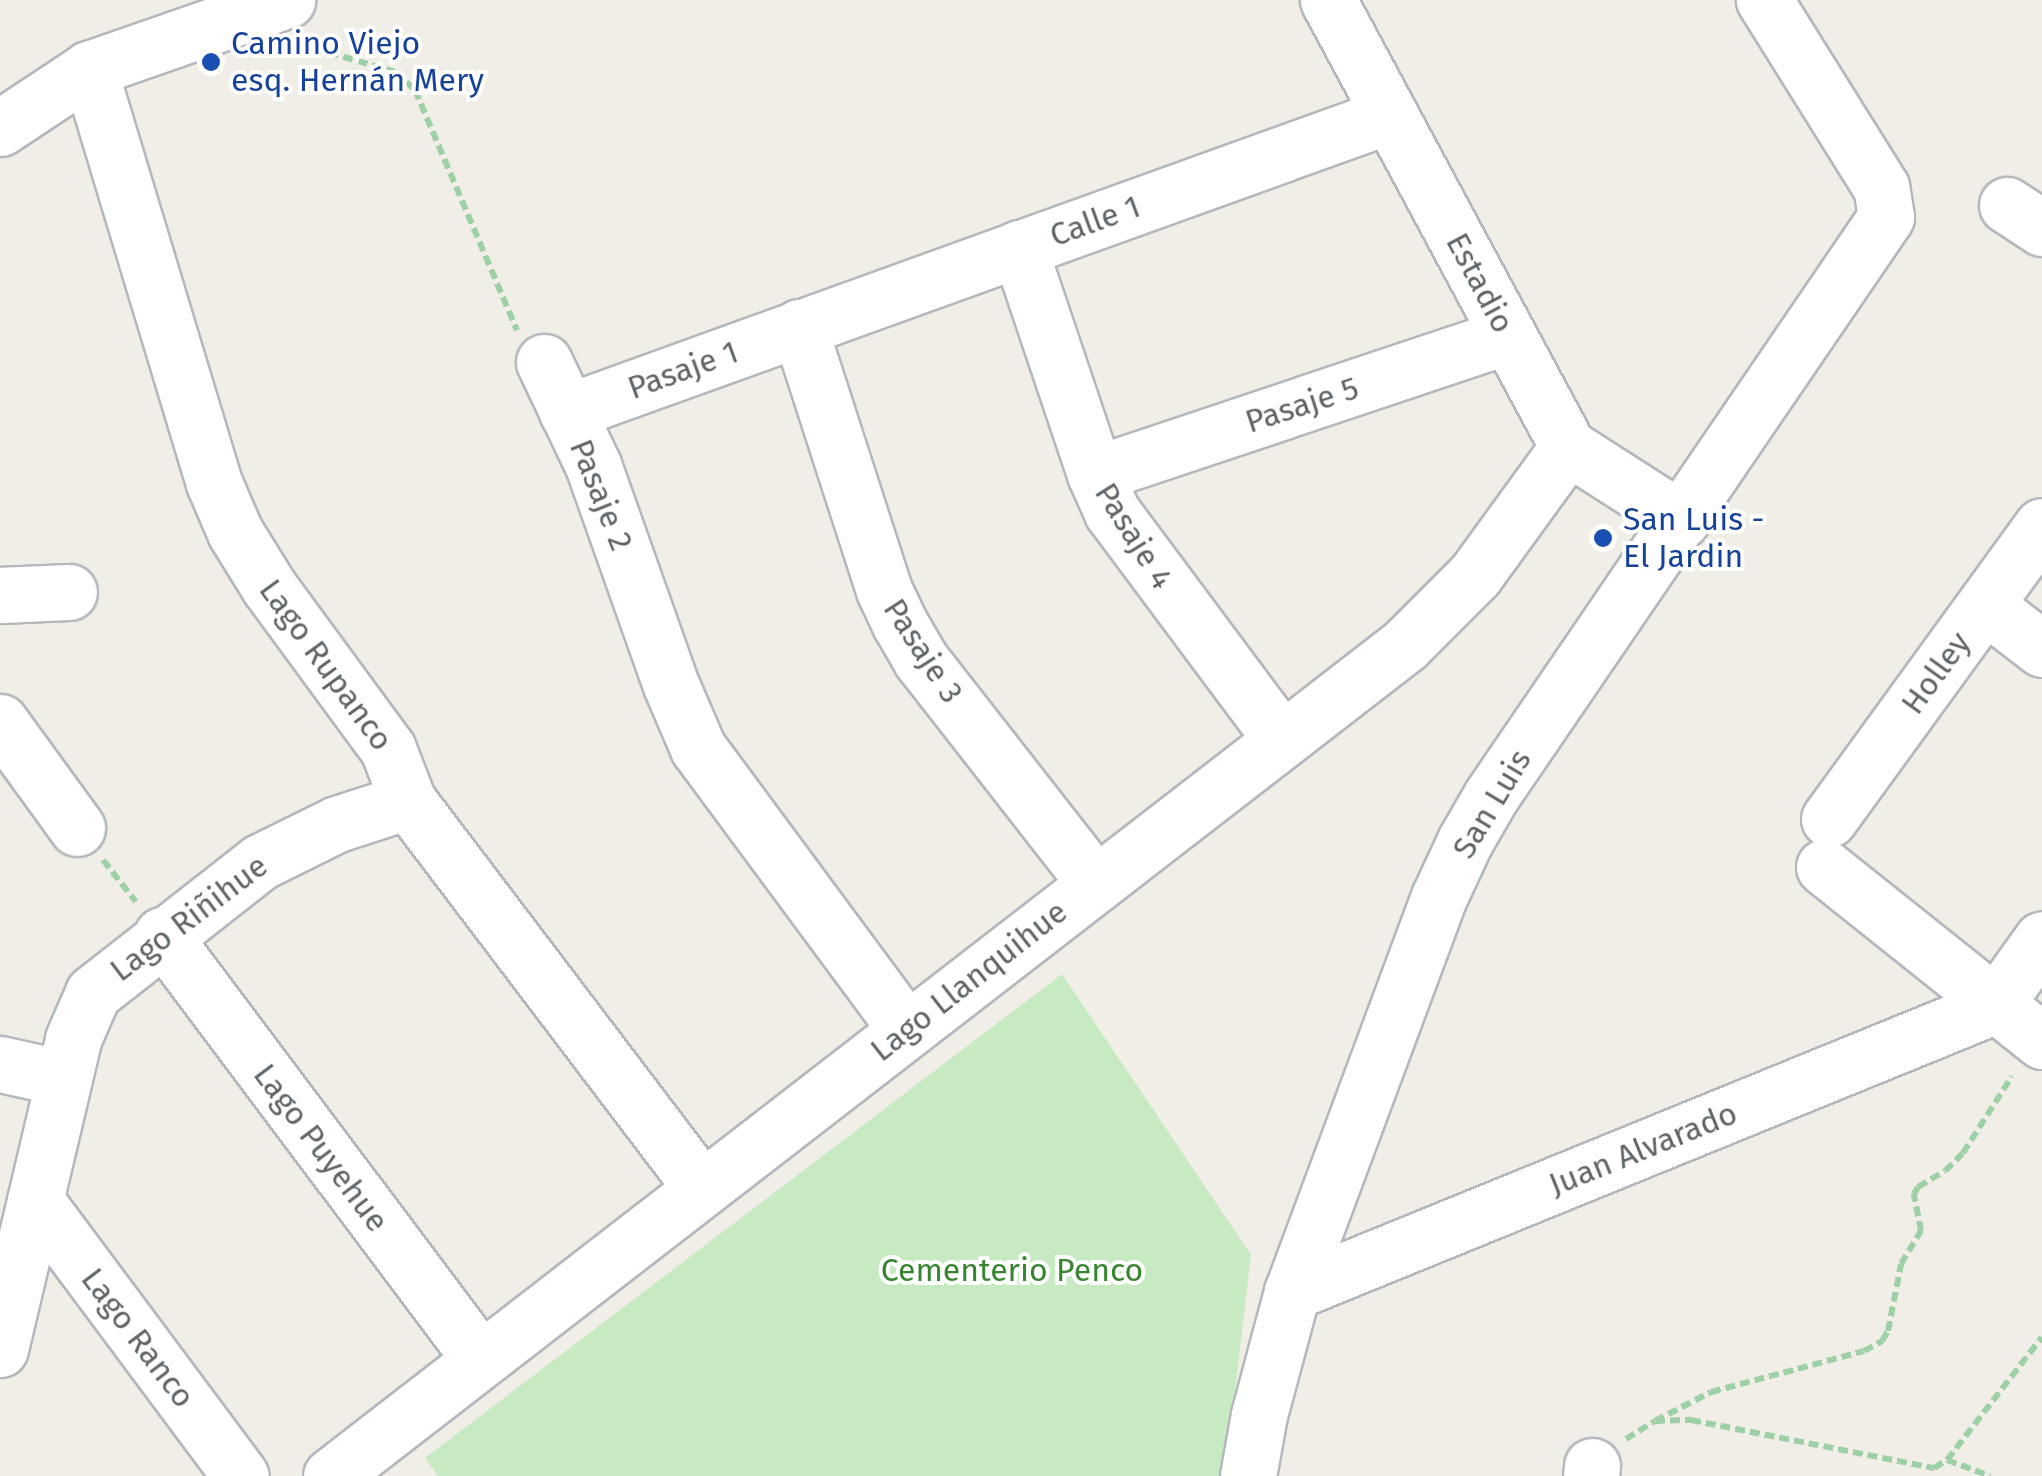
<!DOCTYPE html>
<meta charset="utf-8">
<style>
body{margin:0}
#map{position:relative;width:2042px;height:1476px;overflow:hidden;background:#f1ede7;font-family:"Fira Sans",sans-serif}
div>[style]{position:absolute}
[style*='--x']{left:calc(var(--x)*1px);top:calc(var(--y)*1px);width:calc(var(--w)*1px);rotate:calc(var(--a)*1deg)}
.green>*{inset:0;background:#c8eac3}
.path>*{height:6px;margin-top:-3px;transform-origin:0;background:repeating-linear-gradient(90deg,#9ed0a5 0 10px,transparent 0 15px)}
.roads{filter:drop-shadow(2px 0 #b4b8bc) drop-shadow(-2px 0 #b4b8bc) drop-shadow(0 2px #b4b8bc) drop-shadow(0 -2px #b4b8bc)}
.minor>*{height:55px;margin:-27.5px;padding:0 27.5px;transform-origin:27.5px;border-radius:27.5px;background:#fff}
.dots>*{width:28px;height:28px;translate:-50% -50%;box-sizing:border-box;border:5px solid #fff;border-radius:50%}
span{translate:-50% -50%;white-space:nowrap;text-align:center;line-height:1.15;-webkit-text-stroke:8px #fff;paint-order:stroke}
.transit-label{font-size:32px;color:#164399}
.left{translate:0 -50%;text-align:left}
.street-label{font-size:32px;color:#5e6468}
.park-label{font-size:32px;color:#388530}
</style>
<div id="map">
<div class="green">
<i style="clip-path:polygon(1062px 974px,1251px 1255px,1225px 1476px,438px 1476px,425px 1458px)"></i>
</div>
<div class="path">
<i style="--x:300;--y:44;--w:99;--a:16.4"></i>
<i style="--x:395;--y:72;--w:27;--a:42"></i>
<i style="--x:415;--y:90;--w:261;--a:67"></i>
<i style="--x:103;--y:860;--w:53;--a:51.8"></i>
<i style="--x:1655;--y:1421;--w:63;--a:-27.4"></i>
<i style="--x:1711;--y:1392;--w:158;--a:-15"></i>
<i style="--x:1864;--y:1351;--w:21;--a:-29"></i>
<i style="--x:1882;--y:1341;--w:12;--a:-59"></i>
<i style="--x:1888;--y:1331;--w:68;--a:-79"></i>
<i style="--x:1901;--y:1264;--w:39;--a:-59"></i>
<i style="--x:1921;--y:1231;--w:38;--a:-101"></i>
<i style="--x:1914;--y:1194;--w:8;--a:-60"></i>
<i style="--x:1918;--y:1187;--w:31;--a:-31"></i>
<i style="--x:1945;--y:1171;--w:25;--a:-45"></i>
<i style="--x:1963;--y:1153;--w:91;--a:-57.5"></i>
<i style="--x:1626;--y:1439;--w:34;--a:-32"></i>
<i style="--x:1655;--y:1421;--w:36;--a:-2"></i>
<i style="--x:1691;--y:1420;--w:248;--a:11.2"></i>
<i style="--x:1934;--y:1468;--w:15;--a:-32"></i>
<i style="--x:1947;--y:1460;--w:155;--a:-52.3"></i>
<i style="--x:1947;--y:1460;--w:46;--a:20.4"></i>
</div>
<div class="roads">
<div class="minor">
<i style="--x:1328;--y:0;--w:507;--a:61.77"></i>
<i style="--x:1568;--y:447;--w:135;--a:32.6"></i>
<i style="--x:89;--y:69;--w:432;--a:73.2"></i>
<i style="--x:214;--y:483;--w:53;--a:66.8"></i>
<i style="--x:235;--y:532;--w:65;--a:58.3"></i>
<i style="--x:269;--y:587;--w:201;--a:53.7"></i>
<i style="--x:388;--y:749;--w:56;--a:69"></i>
<i style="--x:408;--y:801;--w:486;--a:52.8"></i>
<i style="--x:0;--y:128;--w:107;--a:-33.5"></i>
<i style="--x:89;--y:69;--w:210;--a:-19.2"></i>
<i style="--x:2007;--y:205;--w:42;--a:33.3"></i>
<i style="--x:1019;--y:248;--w:238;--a:71.4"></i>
<i style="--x:1095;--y:474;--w:42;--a:65.9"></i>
<i style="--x:1112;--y:512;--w:284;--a:53.3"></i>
<i style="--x:799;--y:327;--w:276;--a:72.1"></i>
<i style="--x:884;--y:590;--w:38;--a:65"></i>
<i style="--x:900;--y:624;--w:42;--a:59.7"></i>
<i style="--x:921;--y:660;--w:284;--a:52"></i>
<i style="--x:544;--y:362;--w:114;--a:64.6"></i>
<i style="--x:593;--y:465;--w:233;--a:70.5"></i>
<i style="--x:671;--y:685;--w:69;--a:66.8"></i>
<i style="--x:698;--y:748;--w:351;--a:53.5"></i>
<i style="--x:567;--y:412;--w:875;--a:-19.84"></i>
<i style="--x:1095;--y:474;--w:435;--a:-18.5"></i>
<i style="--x:0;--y:595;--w:69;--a:-2.5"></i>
<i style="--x:1985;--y:605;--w:72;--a:37.7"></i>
<i style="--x:0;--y:722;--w:131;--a:54"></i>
<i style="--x:1829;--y:819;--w:362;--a:-54"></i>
<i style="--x:1824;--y:867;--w:279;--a:38.6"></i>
<i style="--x:162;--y:935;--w:531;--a:53.11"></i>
<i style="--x:1994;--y:1006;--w:82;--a:-54.4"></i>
<i style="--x:0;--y:1064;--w:65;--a:12.5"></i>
<i style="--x:35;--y:1200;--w:344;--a:53.3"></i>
<i style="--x:1292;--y:1292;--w:758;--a:-22.17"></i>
<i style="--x:0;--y:1349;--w:318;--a:-76.7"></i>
<i style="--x:73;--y:1039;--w:50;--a:-66.5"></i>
<i style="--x:93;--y:993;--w:212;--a:-38.1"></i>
<i style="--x:260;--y:862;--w:86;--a:-26.3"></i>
<i style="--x:337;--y:824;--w:75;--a:-17.9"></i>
<i style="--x:331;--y:1476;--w:1358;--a:-37.73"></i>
<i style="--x:1405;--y:645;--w:99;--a:-45"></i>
<i style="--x:1475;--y:575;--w:158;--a:-54"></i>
<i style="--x:1248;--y:1476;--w:62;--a:-79.8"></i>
<i style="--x:1259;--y:1415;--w:127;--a:-75"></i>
<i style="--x:1292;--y:1292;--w:421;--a:-69.6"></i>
<i style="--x:1439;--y:897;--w:62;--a:-65.1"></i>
<i style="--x:1465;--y:841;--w:52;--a:-60"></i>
<i style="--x:1491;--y:796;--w:701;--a:-55.7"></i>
<i style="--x:1886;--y:217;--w:30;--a:-99"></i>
<i style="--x:1881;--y:187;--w:221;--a:-122"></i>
<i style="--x:1591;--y:1476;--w:10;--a:-84"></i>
</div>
</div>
<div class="dots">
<i style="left:211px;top:62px;background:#1a4fb4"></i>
<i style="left:1603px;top:538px;background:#1a4fb4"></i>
</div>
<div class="transit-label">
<span class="left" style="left:231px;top:62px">Camino Viejo<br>esq. Hernán Mery</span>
<span class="left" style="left:1623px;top:538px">San Luis -<br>El Jardin</span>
</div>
<div class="street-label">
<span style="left:1095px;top:221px;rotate:-20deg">Calle 1</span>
<span style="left:1480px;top:283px;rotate:62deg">Estadio</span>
<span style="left:683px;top:370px;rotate:-20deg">Pasaje 1</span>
<span style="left:1302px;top:405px;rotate:-18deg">Pasaje 5</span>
<span style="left:601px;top:495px;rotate:68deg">Pasaje 2</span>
<span style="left:1134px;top:536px;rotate:58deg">Pasaje 4</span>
<span style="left:923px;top:651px;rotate:57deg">Pasaje 3</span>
<span style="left:326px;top:665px;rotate:54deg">Lago Rupanco</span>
<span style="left:1936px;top:673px;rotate:-54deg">Holley</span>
<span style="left:1492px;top:804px;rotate:-59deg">San Luis</span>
<span style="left:189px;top:918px;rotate:-37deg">Lago Riñihue</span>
<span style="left:969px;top:981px;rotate:-38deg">Lago Llanquihue</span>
<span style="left:321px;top:1148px;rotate:53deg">Lago Puyehue</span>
<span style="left:1643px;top:1149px;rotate:-22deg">Juan Alvarado</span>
<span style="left:138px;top:1338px;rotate:53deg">Lago Ranco</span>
</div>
<div class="park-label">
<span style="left:1012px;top:1270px">Cementerio Penco</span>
</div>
</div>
